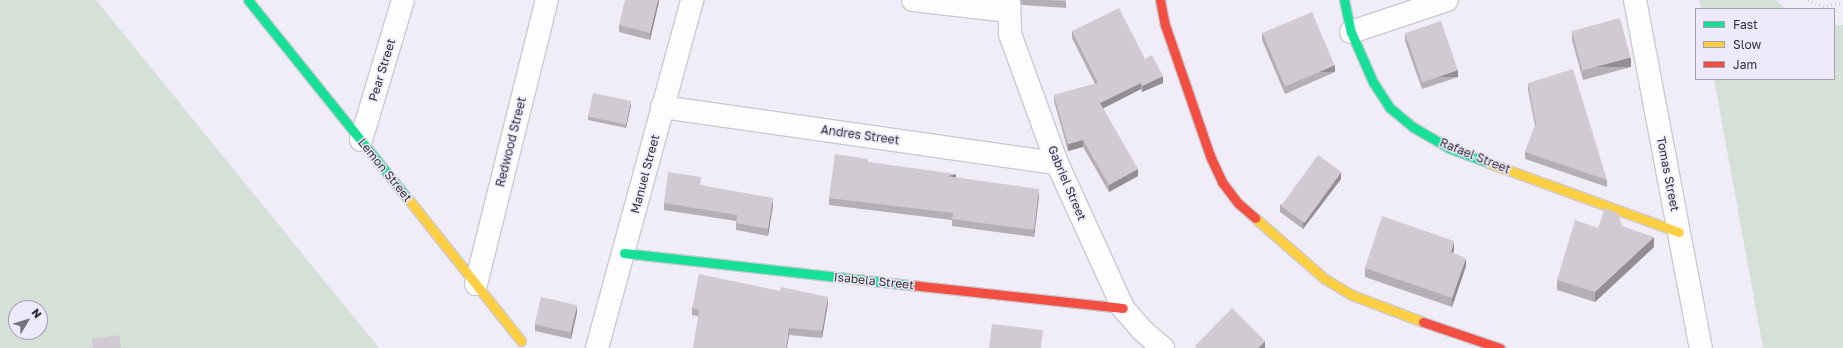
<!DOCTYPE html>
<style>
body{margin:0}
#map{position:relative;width:1843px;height:348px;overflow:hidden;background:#f0edf8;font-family:"Golos Text",sans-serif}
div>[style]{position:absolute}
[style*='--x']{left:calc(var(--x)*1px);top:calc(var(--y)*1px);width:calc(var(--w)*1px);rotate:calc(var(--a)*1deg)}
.green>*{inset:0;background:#d4e0d8}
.path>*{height:2.5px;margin-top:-1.25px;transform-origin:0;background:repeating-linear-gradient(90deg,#d1d0d3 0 1px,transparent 0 4px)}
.roads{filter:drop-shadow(1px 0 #cbc9d1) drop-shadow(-1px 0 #cbc9d1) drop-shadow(0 1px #cbc9d1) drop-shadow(0 -1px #cbc9d1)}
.street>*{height:22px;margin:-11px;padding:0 11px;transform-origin:11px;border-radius:11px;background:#fdfcfe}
.fast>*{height:9px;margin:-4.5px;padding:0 4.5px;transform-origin:4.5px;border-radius:4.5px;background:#16e098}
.slow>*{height:9px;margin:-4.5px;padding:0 4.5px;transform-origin:4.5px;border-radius:4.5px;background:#ffcf43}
.jam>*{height:9px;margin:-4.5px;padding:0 4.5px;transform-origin:4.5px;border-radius:4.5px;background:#f24e42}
.wall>*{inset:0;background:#b5aeb5}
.shaded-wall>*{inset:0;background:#938d94;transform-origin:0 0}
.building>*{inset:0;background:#d2cad3;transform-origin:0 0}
span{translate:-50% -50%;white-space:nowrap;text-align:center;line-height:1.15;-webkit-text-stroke:3px #efe9fc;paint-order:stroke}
.street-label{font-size:12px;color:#312f37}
.legend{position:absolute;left:1695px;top:8px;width:140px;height:72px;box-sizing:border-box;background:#efe9fc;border:1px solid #a39fad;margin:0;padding:5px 7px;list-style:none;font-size:12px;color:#312f37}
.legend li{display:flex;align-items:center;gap:8px;height:20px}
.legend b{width:20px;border:1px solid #a39fad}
.north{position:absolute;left:8px;top:300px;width:40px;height:40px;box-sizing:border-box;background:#efe9fc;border:1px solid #a39fad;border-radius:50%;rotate:52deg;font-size:11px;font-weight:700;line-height:16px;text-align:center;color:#312f37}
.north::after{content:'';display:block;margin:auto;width:14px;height:18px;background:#74727b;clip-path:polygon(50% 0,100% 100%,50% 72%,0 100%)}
</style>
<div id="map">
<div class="green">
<i style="clip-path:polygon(evenodd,0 0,96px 0,379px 348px,0 348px,0 0,16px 308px,40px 308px,40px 332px,16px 332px,16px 308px)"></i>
<i style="clip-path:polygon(1699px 0,1775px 0,1787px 9px,1701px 9px)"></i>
<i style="clip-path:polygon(1834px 25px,1843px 25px,1843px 348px,1763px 348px,1714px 79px,1834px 79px)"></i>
</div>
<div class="path">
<i style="--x:1808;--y:0;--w:16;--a:22"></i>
<i style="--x:1823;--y:6;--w:20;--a:-11"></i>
</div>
<div class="roads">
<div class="street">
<i style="--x:913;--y:0;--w:96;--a:6.6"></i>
<i style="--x:1009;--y:0;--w:34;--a:88"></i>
<i style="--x:1010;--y:34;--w:137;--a:70"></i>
<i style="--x:1057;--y:163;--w:159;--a:65.5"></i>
<i style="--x:1123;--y:308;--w:29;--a:49"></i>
<i style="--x:1142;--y:330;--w:28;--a:41"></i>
<i style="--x:1635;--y:0;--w:354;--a:79.3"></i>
<i style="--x:1351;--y:32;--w:101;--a:-18.4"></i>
<i style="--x:662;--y:107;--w:399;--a:8.1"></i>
<i style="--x:361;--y:140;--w:146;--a:-73.3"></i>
<i style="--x:476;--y:284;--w:293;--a:-76"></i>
<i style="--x:597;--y:348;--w:361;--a:-74.7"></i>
</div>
<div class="fast">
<i style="--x:248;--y:0;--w:257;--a:51.2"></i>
<i style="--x:1344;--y:0;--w:33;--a:78"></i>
<i style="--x:1351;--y:32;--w:55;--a:66.3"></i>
<i style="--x:1373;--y:82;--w:30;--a:57"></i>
<i style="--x:1389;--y:107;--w:31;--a:40"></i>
<i style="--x:1413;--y:127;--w:42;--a:30.3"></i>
<i style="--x:1449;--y:148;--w:43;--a:20.6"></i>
<i style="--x:624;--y:253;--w:289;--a:6.4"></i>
</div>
<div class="slow">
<i style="--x:1489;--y:163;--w:202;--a:20"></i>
<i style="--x:409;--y:200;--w:180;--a:51.5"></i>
<i style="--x:1255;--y:218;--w:93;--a:41.1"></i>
<i style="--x:1325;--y:279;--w:31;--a:31"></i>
<i style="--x:1352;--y:295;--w:76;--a:20.8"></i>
</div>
<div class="jam">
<i style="--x:1160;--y:0;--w:25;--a:79"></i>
<i style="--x:1165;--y:25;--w:139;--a:71"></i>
<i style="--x:1210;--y:156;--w:29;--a:65"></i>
<i style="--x:1222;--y:182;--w:26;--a:53"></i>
<i style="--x:1238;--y:203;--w:23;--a:41"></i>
<i style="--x:911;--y:285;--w:213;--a:6.2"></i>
<i style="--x:1423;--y:322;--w:81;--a:18.7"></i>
</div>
</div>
<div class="wall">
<i style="clip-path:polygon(659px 0,650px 40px,619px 32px,619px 25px)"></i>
<i style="clip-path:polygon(1020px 0,1066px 0,1066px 8px,1022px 5px)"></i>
<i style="clip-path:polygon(1072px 31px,1145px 59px,1163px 83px,1142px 92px,1141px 89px,1103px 108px,1138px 176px,1109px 192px,1083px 147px,1068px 151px,1054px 101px,1054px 95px,1095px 84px,1072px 38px)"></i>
<i style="clip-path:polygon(1572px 32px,1631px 67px,1583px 80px,1572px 40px)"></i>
<i style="clip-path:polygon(1262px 33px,1335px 72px,1285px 94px,1262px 40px)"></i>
<i style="clip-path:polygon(1405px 34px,1458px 77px,1422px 89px,1405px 41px)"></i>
<i style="clip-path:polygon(1528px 83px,1607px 180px,1607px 187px,1525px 159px,1525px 152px,1535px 126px,1528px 90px)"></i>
<i style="clip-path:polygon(631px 105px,626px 128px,588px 120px,588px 116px)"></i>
<i style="clip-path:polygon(868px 162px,956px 178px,1039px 196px,1034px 237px,952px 226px,952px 220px,829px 205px,829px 198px)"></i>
<i style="clip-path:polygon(1341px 179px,1303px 229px,1280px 212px,1280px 205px)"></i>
<i style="clip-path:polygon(701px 185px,773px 205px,768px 236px,736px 230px,736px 221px,664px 210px,664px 203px)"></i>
<i style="clip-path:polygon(1622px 226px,1654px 247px,1595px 302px,1557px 290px,1557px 280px,1598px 228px)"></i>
<i style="clip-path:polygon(1454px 250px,1453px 253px,1466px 266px,1452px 307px,1365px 277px,1365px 268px)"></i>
<i style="clip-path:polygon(828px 303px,822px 338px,789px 335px,692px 315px,692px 308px)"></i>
<i style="clip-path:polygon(577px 312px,571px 339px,535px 331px,535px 324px)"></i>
</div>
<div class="shaded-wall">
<i style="clip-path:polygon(658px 0,659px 0,659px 2px,650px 40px,650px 33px)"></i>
<i style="left:1631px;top:58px;width:9px;height:50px;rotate:90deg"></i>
<i style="left:1335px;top:65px;width:7px;height:55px;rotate:90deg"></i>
<i style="left:1458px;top:70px;width:7px;height:38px;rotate:90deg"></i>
<i style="clip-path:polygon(1163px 76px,1163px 83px,1142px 92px,1142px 86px)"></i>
<i style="clip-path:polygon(1141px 83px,1141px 89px,1100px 110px,1100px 103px)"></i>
<i style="clip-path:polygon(631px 101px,631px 105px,626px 128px,626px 124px)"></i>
<i style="clip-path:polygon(1083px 140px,1083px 147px,1068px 151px,1068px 144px)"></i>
<i style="clip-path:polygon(1138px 169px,1138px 176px,1109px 192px,1109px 185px)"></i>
<i style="clip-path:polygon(1341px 172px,1341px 179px,1303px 229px,1303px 222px)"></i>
<i style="clip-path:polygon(956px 174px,956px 181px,947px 176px)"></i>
<i style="clip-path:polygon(1039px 189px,1039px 196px,1034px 237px,1034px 230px)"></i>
<i style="clip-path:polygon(773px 198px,773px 205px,768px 236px,768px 229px)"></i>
<i style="clip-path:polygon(1654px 237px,1654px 247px,1595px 302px,1595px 292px)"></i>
<i style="clip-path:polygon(1454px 241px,1454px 250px,1451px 261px,1451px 252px)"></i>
<i style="clip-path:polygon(1466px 258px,1466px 266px,1452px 307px,1452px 298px)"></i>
<i style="clip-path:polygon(828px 297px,828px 303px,822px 338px,822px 331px)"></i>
<i style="clip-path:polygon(577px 305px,577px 312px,571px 339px,571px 332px)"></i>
<i style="clip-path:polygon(789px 328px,789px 335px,787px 348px,786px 348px)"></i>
<i style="clip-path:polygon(1265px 341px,1265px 348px,1258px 348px)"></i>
</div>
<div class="building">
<i style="clip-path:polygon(625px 0,658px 0,650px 33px,619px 25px)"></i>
<i style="clip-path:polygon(1047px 0,1066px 0,1066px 1px)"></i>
<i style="clip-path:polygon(1119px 8px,1145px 59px,1152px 55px,1163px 76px,1142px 86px,1141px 83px,1100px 103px,1138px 169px,1109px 185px,1083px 140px,1068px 144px,1054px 95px,1098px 83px,1072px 31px)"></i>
<i style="left:1312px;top:12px;width:58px;height:54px;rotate:67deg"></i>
<i style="left:1620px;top:18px;width:41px;height:50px;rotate:75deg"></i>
<i style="left:1441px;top:21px;width:52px;height:38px;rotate:71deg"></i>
<i style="clip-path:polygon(1573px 69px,1607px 180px,1525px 152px,1536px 124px,1528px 83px)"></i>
<i style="left:593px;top:93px;width:39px;height:24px;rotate:12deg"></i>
<i style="clip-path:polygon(835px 154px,868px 159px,868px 162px,956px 174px,947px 176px,1039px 189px,1034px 230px,952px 219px,953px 213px,829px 198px)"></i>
<i style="left:1318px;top:155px;width:29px;height:63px;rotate:36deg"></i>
<i style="clip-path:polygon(668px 172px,701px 177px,700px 185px,773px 198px,768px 229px,736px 223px,737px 215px,664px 203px)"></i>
<i style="clip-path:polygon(1605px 208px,1618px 213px,1622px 226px,1654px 237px,1595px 292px,1557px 280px,1575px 220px,1598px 228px)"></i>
<i style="clip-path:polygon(1382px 216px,1454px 241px,1451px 252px,1466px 258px,1452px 298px,1365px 268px)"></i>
<i style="clip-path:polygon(699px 274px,780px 291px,781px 287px,828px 297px,822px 331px,789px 328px,786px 348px,693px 348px,699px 310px,692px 308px)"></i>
<i style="left:541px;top:297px;width:37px;height:28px;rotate:13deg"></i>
<i style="clip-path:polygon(1232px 308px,1265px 341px,1258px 348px,1196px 348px,1195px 346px)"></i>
<i style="clip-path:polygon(992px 324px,1043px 330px,1041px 348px,989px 348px)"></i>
<i style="clip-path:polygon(119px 335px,121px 348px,93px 348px,92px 339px)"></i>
</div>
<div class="street-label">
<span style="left:382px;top:70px;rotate:-73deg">Pear Street</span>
<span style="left:860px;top:135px;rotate:8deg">Andres Street</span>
<span style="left:511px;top:142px;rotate:-76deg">Redwood Street</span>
<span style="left:1475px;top:156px;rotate:22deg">Rafael Street</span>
<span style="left:385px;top:170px;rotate:51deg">Lemon Street</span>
<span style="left:645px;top:174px;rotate:-75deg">Manuel Street</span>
<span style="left:1668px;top:174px;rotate:79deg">Tomas Street</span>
<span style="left:1067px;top:183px;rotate:67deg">Gabriel Street</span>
<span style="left:874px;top:281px;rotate:6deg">Isabela Street</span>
</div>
<ul class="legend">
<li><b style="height:5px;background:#16e098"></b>Fast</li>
<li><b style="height:5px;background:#ffcf43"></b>Slow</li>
<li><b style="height:5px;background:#f24e42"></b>Jam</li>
</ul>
<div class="north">N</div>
</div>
